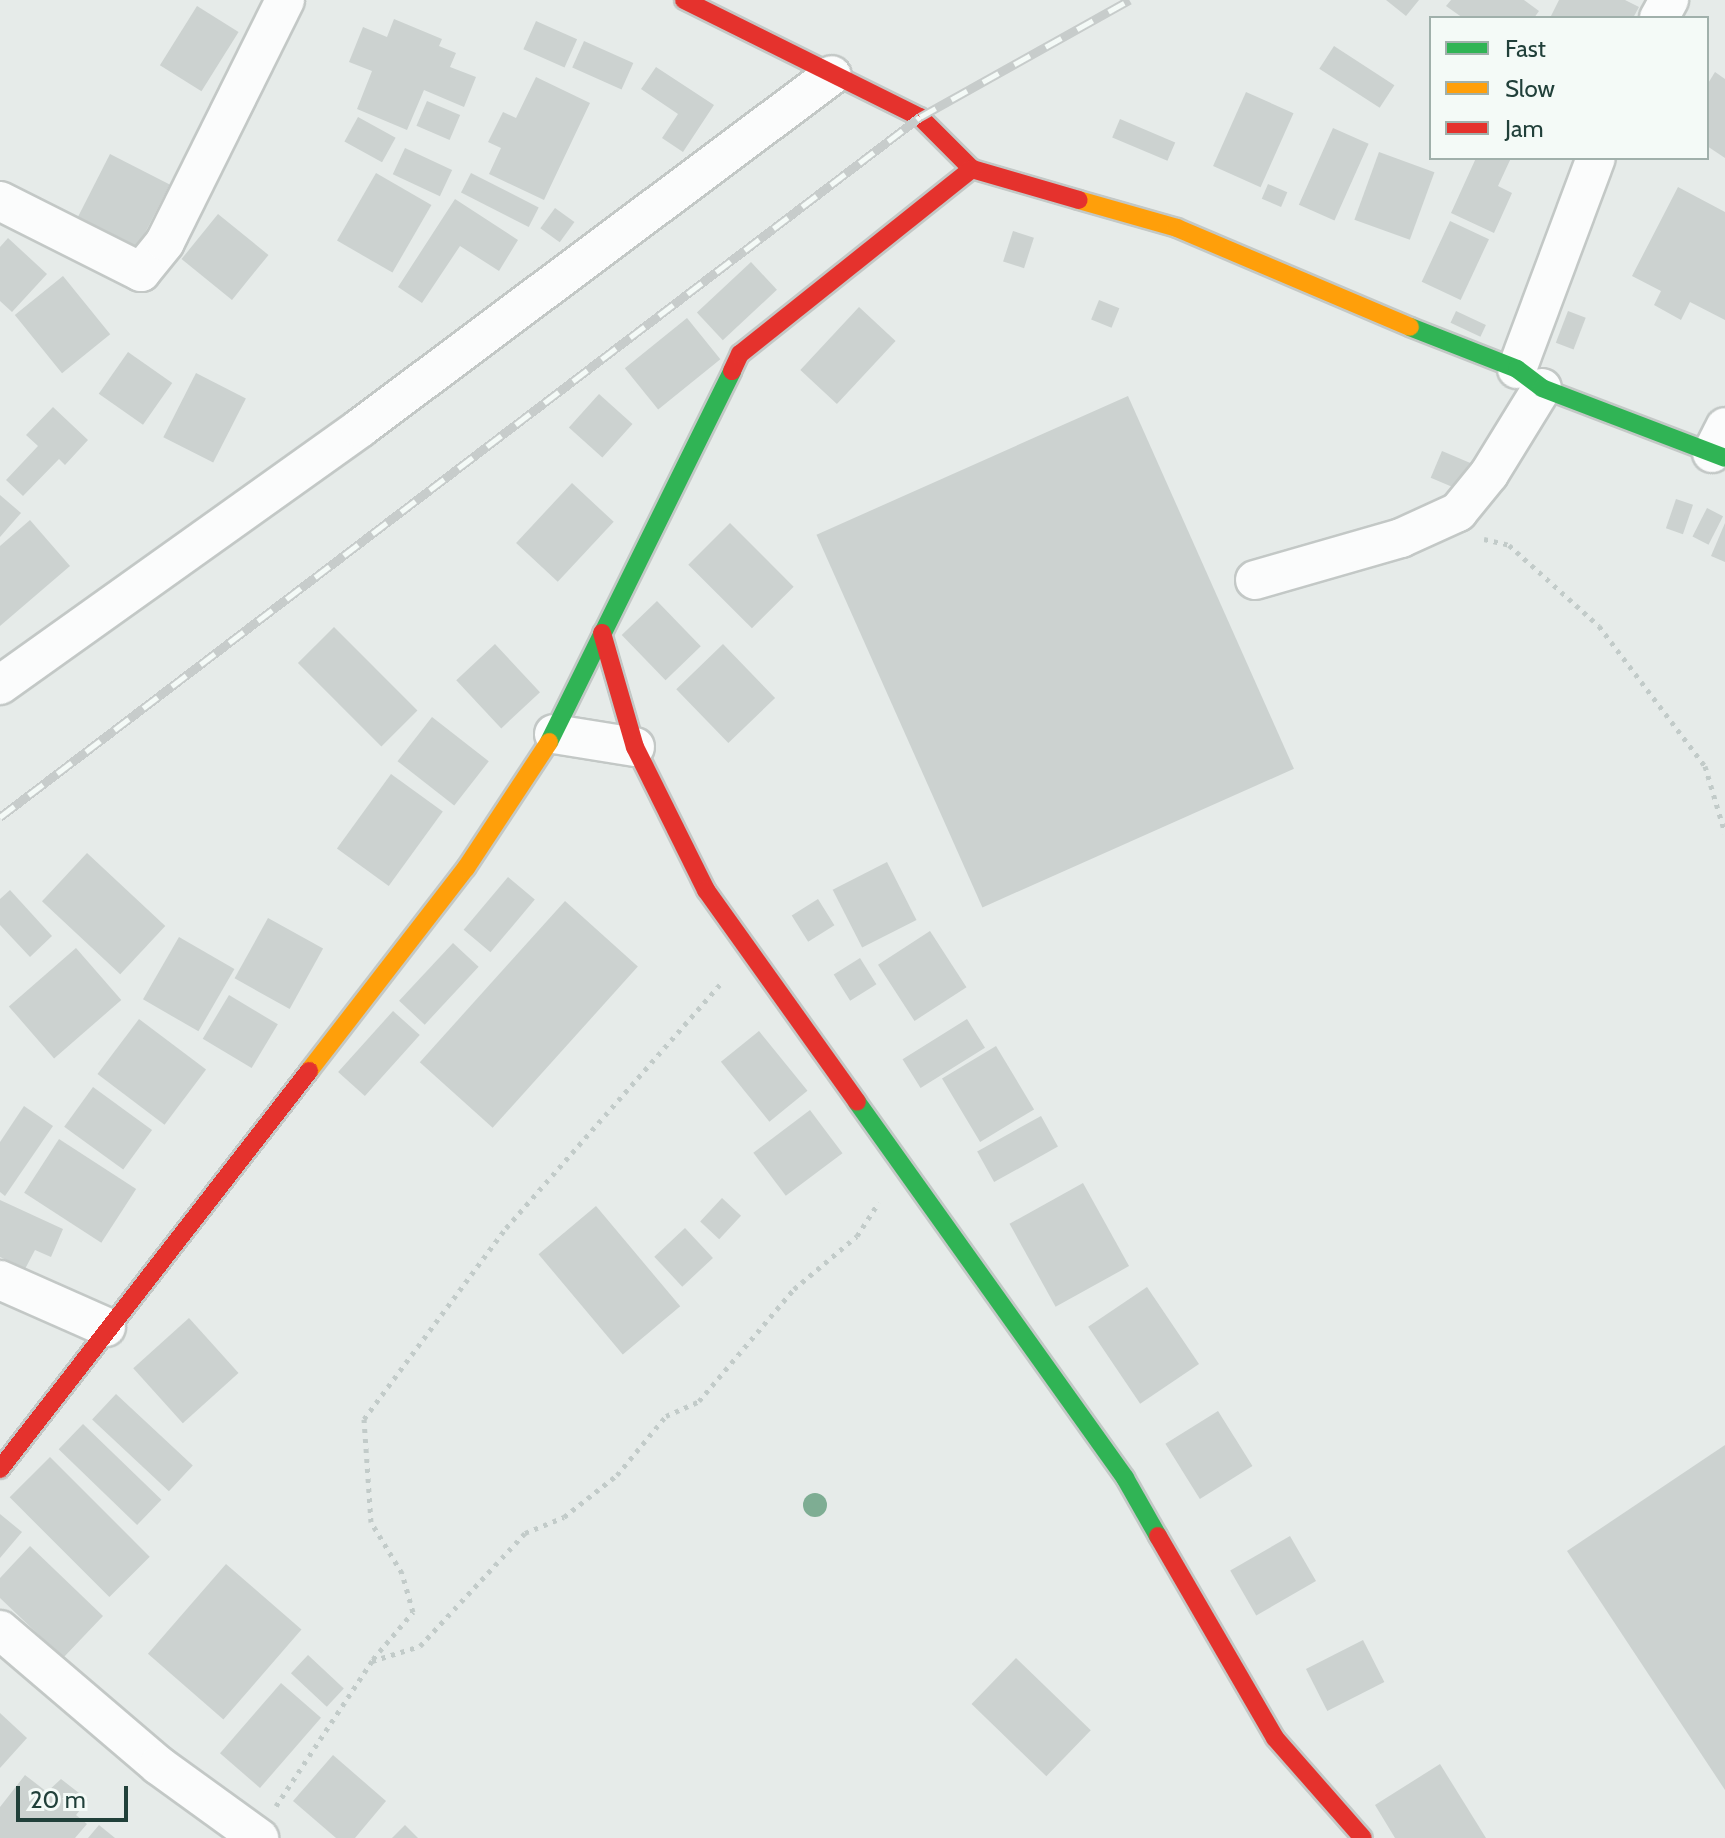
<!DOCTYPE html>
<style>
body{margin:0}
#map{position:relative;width:1725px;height:1838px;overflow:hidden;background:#e6ebe9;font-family:Cabin,sans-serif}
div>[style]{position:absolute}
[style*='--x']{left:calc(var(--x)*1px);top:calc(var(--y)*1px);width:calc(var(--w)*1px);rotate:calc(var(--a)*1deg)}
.building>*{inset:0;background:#ccd2d0;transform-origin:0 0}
.path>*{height:5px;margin-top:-2.5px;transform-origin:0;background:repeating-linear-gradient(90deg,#c2cbc9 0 4px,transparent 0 10px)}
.roads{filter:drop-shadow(2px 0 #c3c8c6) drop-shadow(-2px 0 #c3c8c6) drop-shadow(0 2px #c3c8c6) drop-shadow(0 -2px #c3c8c6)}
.street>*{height:38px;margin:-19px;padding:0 19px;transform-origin:19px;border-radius:19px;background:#fbfcfc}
.fast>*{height:18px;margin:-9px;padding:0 9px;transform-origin:9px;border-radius:9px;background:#30b455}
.slow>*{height:18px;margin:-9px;padding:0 9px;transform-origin:9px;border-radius:9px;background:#ff9f0a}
.jam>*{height:18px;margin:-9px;padding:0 9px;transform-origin:9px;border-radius:9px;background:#e5322d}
.rail>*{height:9px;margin-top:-4.5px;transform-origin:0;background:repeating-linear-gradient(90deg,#f4faf7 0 18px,#c7cccb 0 36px);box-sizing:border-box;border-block:2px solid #c7cccb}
.trees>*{width:24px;height:24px;margin:-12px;border-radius:50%;background:#7ead93}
span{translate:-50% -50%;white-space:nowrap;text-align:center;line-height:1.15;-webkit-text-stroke:8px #f4faf7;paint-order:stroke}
.legend{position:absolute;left:1429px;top:16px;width:280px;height:144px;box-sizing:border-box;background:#f4faf7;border:2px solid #a0b0ab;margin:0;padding:10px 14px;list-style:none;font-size:24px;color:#21403a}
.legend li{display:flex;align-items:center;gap:16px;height:40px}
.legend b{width:40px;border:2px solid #a0b0ab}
.scale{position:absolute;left:16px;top:1786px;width:112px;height:36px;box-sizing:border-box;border:4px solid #21403a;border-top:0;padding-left:10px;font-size:24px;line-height:28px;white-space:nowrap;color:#21403a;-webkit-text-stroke:6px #f4faf7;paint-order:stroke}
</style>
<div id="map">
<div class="building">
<i style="clip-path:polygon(1386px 0,1419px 0,1406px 16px)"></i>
<i style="clip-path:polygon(1451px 0,1524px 0,1539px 11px,1534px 18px,1463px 18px,1446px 6px)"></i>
<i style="clip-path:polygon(1559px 0,1625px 0,1639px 7px,1633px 18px,1550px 18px)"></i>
<i style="left:197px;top:6px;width:49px;height:70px;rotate:32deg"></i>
<i style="clip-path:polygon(394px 19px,442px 39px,439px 46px,456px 53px,450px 67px,476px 77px,464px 107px,424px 90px,407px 130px,357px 109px,372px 71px,349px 62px,363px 27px,387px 37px)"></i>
<i style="left:536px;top:21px;width:45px;height:31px;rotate:24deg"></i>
<i style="left:584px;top:41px;width:54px;height:29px;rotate:24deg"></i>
<i style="left:1334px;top:46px;width:72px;height:27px;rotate:33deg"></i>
<i style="clip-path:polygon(656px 67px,714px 105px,683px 152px,662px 138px,678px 114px,641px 89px)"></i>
<i style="clip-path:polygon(1715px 72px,1725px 79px,1725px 158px,1707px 146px,1707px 85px)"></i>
<i style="clip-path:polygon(536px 77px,590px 103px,544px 200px,489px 174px,501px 148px,488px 142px,503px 112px,516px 118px)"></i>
<i style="left:1246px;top:92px;width:52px;height:81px;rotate:24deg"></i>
<i style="left:427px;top:101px;width:36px;height:27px;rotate:23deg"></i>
<i style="left:358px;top:117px;width:43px;height:28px;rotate:29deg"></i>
<i style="left:1120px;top:119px;width:60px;height:20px;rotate:23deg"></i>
<i style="left:1333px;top:128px;width:39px;height:84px;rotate:24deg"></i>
<i style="left:405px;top:148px;width:52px;height:29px;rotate:25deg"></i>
<i style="left:1379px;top:152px;width:59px;height:72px;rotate:20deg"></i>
<i style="left:110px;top:154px;width:67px;height:71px;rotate:27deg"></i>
<i style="clip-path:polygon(1476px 158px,1511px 158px,1498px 186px,1512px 193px,1494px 233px,1451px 213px)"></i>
<i style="left:376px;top:173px;width:64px;height:78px;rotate:30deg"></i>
<i style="left:471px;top:173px;width:76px;height:22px;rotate:27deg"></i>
<i style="left:1268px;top:184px;width:21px;height:16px;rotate:23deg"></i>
<i style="clip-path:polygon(1678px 187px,1725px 212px,1725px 320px,1690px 302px,1681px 320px,1654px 305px,1661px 291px,1632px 276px)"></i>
<i style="clip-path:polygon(455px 199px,518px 240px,499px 271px,460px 246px,422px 303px,398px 287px)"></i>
<i style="left:555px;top:208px;width:24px;height:25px;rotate:36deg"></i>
<i style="left:218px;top:214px;width:65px;height:58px;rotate:39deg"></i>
<i style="left:1450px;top:221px;width:43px;height:67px;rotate:25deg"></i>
<i style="left:1013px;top:231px;width:22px;height:32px;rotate:18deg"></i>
<i style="clip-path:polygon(8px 238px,47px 274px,12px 312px,0 301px,0 247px)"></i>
<i style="left:751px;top:262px;width:38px;height:74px;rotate:47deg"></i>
<i style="left:63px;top:276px;width:75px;height:62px;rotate:51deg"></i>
<i style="left:1099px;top:300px;width:22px;height:21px;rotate:22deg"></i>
<i style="left:859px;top:307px;width:50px;height:86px;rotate:43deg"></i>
<i style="left:1456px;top:311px;width:33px;height:13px;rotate:25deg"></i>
<i style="left:1568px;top:311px;width:19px;height:34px;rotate:21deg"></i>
<i style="left:687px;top:318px;width:53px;height:80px;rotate:51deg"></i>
<i style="left:128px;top:352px;width:54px;height:51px;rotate:35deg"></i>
<i style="left:196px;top:373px;width:56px;height:72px;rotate:27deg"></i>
<i style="left:599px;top:394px;width:45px;height:45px;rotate:42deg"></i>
<i style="left:1128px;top:396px;width:408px;height:341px;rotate:66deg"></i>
<i style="clip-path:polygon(53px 407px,88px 440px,65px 465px,59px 459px,23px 496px,6px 480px,38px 446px,26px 435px)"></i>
<i style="left:1442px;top:451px;width:34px;height:29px;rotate:23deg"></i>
<i style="left:572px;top:483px;width:57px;height:82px;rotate:43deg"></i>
<i style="clip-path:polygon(0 495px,21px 513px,0 537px)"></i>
<i style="left:1676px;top:499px;width:18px;height:31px;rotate:19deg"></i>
<i style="left:1707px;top:508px;width:18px;height:32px;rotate:27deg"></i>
<i style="clip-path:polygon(30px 520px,70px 566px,0 626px,0 546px)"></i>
<i style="left:730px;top:523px;width:90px;height:59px;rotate:45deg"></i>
<i style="clip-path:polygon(1725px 523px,1725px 562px,1711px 556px)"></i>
<i style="left:657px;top:601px;width:63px;height:49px;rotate:46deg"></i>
<i style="left:334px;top:627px;width:118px;height:51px;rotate:45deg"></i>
<i style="left:495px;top:644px;width:66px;height:53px;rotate:47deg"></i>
<i style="left:723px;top:644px;width:75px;height:65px;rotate:46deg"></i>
<i style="left:432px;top:717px;width:72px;height:56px;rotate:38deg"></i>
<i style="left:391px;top:774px;width:64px;height:92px;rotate:36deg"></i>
<i style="left:87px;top:853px;width:107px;height:66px;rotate:43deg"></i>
<i style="left:887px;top:862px;width:65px;height:61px;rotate:63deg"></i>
<i style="left:508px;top:877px;width:35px;height:69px;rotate:40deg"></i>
<i style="clip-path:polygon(10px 890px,52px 936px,30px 957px,0 925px,0 899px)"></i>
<i style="left:818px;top:899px;width:31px;height:31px;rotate:58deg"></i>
<i style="left:565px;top:901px;width:98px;height:217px;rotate:42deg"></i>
<i style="left:268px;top:918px;width:63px;height:69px;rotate:29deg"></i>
<i style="left:930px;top:931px;width:67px;height:62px;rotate:57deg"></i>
<i style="left:179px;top:937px;width:64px;height:72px;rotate:30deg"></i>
<i style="left:453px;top:943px;width:35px;height:79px;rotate:43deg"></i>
<i style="left:76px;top:948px;width:69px;height:89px;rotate:49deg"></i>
<i style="left:860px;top:958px;width:31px;height:31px;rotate:58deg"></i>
<i style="left:229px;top:995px;width:57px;height:51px;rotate:31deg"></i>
<i style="left:393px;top:1011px;width:36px;height:82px;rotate:42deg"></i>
<i style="left:139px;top:1019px;width:84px;height:69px;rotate:37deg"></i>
<i style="left:967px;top:1019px;width:34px;height:76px;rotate:58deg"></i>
<i style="left:759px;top:1031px;width:77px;height:49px;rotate:51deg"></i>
<i style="left:996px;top:1046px;width:74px;height:63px;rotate:59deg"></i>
<i style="left:93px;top:1087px;width:73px;height:49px;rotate:36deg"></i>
<i style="clip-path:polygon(24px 1106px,53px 1126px,5px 1196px,0 1192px,0 1142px)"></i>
<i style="left:810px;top:1110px;width:54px;height:71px;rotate:53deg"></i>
<i style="left:1041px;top:1116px;width:35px;height:73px;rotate:61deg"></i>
<i style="left:59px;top:1139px;width:92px;height:64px;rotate:33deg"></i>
<i style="left:1083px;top:1183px;width:95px;height:84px;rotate:61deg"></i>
<i style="left:722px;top:1198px;width:26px;height:32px;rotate:43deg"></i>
<i style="clip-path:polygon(0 1200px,63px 1229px,51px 1257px,35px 1250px,25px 1269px,0 1257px)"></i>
<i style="left:596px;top:1206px;width:131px;height:75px;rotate:50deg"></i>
<i style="left:685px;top:1228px;width:41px;height:42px;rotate:47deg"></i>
<i style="left:1147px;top:1287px;width:93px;height:71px;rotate:56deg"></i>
<i style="left:189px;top:1318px;width:74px;height:75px;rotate:48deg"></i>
<i style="left:116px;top:1394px;width:105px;height:35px;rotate:43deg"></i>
<i style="left:1218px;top:1411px;width:65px;height:62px;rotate:58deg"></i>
<i style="left:83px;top:1424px;width:109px;height:35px;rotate:44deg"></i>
<i style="clip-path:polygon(1725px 1445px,1725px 1790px,1567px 1551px)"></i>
<i style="left:50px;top:1457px;width:141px;height:57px;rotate:45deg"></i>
<i style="clip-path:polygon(0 1514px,22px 1532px,0 1558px)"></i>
<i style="left:1290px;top:1536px;width:52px;height:69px;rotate:60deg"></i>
<i style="clip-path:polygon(30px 1546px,103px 1616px,63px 1658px,0 1598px,0 1578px)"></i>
<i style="left:226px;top:1564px;width:100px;height:119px;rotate:41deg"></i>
<i style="left:1363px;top:1640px;width:47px;height:64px;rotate:63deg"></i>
<i style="left:308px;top:1655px;width:49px;height:25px;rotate:43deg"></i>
<i style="left:1016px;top:1658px;width:104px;height:64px;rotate:44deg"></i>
<i style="left:281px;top:1683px;width:53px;height:93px;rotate:41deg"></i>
<i style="clip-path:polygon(0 1713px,27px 1738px,0 1768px)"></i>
<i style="clip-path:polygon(333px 1755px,386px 1801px,355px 1838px,336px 1838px,293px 1801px)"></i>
<i style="clip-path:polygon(1440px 1764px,1486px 1838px,1395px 1838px,1375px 1805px)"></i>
<i style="clip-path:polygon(25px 1775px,47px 1792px,61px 1779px,88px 1800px,76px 1815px,87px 1824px,75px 1838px,0 1838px,0 1807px)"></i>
<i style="clip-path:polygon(99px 1825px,115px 1838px,88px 1838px)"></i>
<i style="clip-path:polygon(405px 1825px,418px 1838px,392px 1838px)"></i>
</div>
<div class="path">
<i style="--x:1484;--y:539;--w:26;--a:13"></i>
<i style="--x:1509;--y:545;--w:121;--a:42"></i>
<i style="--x:1599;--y:626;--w:176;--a:52.9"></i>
<i style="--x:1705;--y:766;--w:70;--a:73.4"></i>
<i style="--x:373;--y:1659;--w:62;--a:-49.6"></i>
<i style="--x:413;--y:1612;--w:41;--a:-105.8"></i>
<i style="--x:402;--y:1573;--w:60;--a:-121.3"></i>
<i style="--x:371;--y:1522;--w:103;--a:-93.9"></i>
<i style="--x:364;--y:1419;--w:238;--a:-53.4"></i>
<i style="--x:506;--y:1228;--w:326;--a:-48.7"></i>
<i style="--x:276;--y:1806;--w:174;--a:-56.5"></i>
<i style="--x:372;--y:1661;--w:50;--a:-17.4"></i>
<i style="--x:420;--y:1646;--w:154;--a:-47.1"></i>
<i style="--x:525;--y:1533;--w:42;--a:-22.3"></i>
<i style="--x:564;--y:1517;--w:68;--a:-38.4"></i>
<i style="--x:617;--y:1475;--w:77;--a:-50.3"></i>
<i style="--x:666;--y:1416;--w:36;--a:-24"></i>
<i style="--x:699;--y:1401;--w:147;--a:-49.7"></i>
<i style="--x:794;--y:1289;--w:82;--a:-40.1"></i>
<i style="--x:857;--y:1236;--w:40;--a:-57.1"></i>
</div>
<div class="roads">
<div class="street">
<i style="--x:1659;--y:18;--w:21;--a:-61"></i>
<i style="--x:0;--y:201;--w:158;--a:26.7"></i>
<i style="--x:141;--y:272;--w:38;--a:-51"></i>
<i style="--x:165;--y:242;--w:270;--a:-63.6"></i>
<i style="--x:1517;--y:369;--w:225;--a:-69.5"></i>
<i style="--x:1712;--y:453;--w:29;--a:-63"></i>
<i style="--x:1255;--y:580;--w:152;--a:-16"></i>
<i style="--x:1401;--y:538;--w:63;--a:-24.5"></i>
<i style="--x:1458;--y:512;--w:49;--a:-50.8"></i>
<i style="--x:1489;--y:474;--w:101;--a:-58.4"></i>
<i style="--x:0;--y:685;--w:442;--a:-35.5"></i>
<i style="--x:360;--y:428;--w:589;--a:-36.79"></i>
<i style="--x:554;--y:734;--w:82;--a:9.1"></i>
<i style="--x:0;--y:1280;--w:116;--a:23.9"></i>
<i style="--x:0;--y:1630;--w:208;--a:40.5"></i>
<i style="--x:158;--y:1765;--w:125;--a:35.9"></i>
</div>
<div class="fast">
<i style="--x:1410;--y:327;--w:115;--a:21.4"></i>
<i style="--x:1517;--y:369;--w:31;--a:37"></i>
<i style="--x:1542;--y:388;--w:196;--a:20.9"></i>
<i style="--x:549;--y:742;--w:414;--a:-63.7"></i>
<i style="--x:857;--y:1102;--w:462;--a:54.5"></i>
<i style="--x:1125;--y:1478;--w:67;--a:60.4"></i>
</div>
<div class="slow">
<i style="--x:1079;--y:200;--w:102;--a:15.9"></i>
<i style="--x:1177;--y:228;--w:253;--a:23"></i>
<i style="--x:309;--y:1071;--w:257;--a:-52.3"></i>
<i style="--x:466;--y:868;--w:151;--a:-56.6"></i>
</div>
<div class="jam">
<i style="--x:684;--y:0;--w:263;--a:26.4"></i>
<i style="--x:920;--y:117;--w:74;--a:45"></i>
<i style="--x:972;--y:169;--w:111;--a:16.2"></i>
<i style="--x:732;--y:371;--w:19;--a:-65"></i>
<i style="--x:740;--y:354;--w:297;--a:-38.6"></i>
<i style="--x:602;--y:633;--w:119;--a:73.9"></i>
<i style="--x:635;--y:747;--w:160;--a:63.6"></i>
<i style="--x:706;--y:890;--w:260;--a:54.5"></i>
<i style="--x:0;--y:1469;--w:504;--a:-52.17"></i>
<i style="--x:1158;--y:1536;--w:233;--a:59.9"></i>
<i style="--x:1275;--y:1738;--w:133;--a:48.7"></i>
</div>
</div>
<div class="rail">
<i style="--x:0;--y:817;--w:1156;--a:-37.27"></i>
<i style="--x:920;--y:117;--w:240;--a:-29.2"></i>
</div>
<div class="trees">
<i style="left:815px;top:1505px"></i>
</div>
<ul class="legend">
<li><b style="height:10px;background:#30b455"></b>Fast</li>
<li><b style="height:10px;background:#ff9f0a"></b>Slow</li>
<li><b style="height:10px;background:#e5322d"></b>Jam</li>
</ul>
<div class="scale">20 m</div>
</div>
